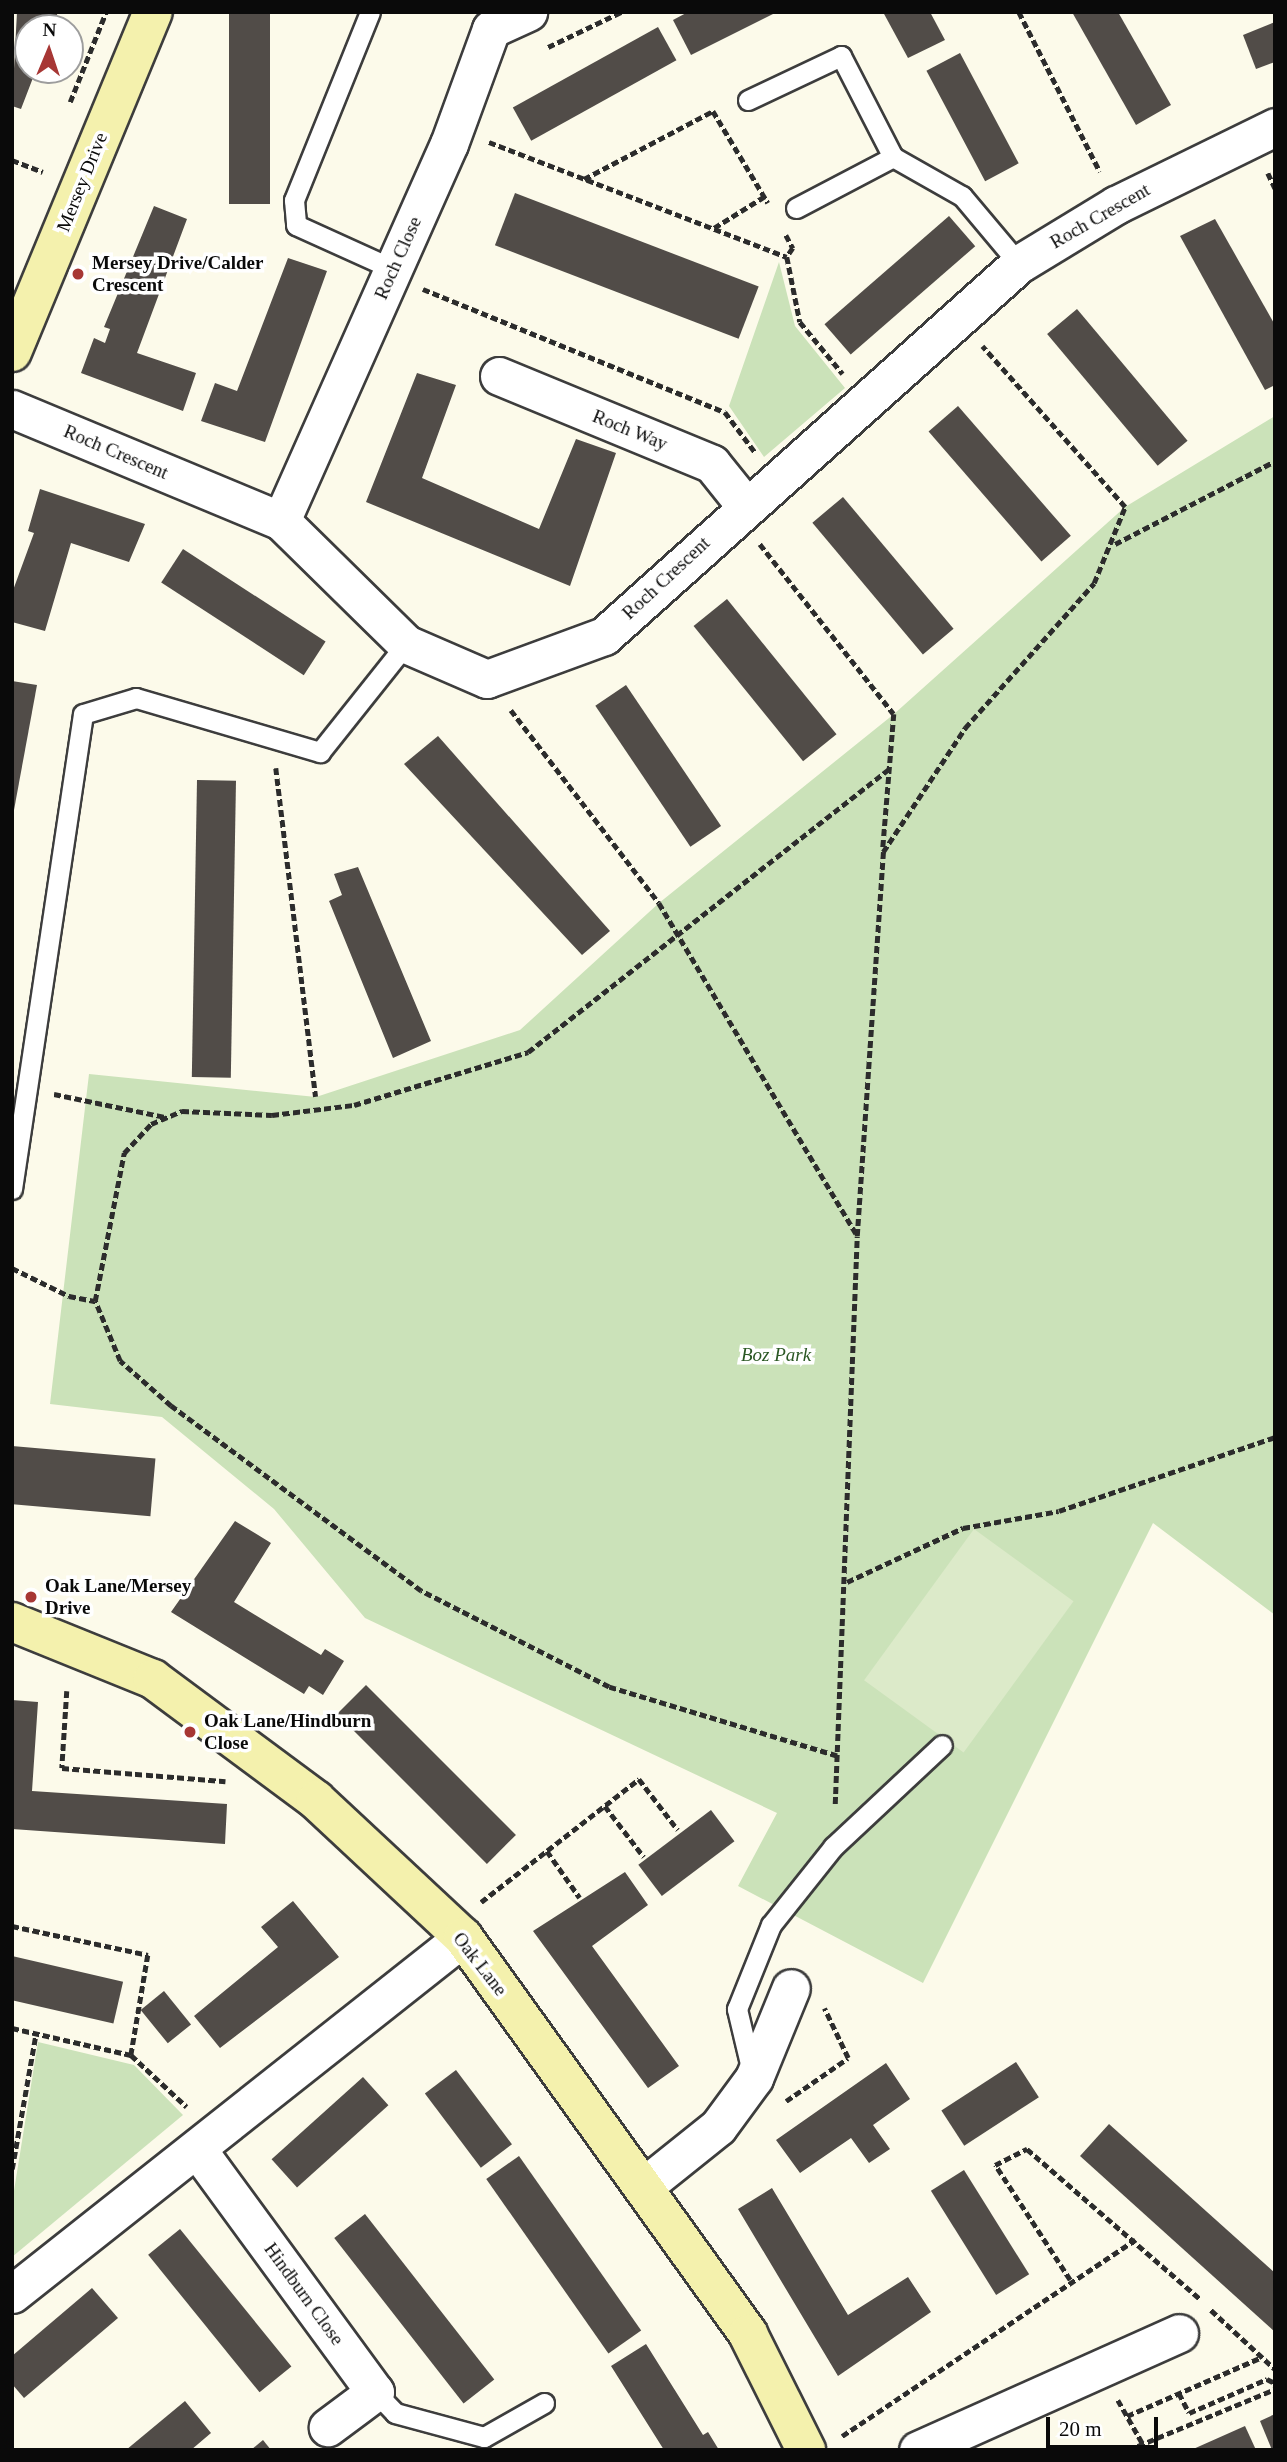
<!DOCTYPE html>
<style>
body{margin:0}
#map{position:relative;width:1287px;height:2462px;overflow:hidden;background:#fcfaea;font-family:"Times New Roman",serif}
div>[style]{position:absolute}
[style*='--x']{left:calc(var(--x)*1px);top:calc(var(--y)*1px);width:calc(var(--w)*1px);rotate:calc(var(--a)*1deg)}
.green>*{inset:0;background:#cbe2b9}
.pitch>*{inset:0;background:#dceac9;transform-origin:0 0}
.building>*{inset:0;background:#514c48;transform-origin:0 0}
.path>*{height:4.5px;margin-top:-2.25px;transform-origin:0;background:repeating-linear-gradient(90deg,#2c2c2c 0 7px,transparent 0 10.5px)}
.roads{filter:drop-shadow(2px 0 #3d3d3d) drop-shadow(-2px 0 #3d3d3d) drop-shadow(0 2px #3d3d3d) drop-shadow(0 -2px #3d3d3d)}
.lane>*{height:19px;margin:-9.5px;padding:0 9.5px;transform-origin:9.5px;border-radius:9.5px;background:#fff}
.street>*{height:37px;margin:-18.5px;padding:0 18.5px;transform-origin:18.5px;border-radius:18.5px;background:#fff}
.secondary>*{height:38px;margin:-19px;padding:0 19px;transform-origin:19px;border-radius:19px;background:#f4f1ad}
.dots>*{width:19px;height:19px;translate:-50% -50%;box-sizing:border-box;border:4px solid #fff;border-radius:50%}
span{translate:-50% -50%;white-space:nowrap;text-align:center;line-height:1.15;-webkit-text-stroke:7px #fff;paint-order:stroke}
.street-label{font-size:19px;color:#0a0a0a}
.poi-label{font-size:19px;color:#0a0a0a;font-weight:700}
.left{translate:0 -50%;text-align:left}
.park-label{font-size:19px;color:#2b5824;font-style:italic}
.frame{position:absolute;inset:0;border:14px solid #0a0a0a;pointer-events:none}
.north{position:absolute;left:14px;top:14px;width:70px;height:70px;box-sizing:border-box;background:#fff;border:2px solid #9d9d9d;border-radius:50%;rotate:2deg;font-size:19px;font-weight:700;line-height:28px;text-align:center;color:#0a0a0a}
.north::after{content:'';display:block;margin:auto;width:24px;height:32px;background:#a73735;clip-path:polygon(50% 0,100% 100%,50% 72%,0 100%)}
.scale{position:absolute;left:1046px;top:2417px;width:112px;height:32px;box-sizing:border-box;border:4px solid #0a0a0a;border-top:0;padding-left:9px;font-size:21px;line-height:24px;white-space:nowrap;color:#0a0a0a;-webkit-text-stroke:5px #fff;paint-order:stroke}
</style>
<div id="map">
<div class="green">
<i style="clip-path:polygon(779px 262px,795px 326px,845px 388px,764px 457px,729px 406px)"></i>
<i style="clip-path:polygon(1275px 416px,1275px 1615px,1153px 1523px,923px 1983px,738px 1886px,777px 1813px,365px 1618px,274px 1509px,162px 1417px,50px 1404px,89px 1074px,316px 1097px,520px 1030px,659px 903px,894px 714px,1125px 507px)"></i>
<i style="clip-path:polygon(38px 2042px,134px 2065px,183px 2115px,12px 2257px,12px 2203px)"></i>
</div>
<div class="pitch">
<i style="left:974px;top:1529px;width:123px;height:187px;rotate:36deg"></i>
</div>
<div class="building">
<i style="clip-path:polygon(17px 12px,58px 12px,52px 28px,28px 28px,28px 70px,36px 70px,21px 109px,12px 106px)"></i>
<i style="left:229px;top:12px;width:41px;height:192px"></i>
<i style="clip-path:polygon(688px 12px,777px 12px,691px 55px,673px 20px)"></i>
<i style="clip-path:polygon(883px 12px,930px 12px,945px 40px,908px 58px)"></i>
<i style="clip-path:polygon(1072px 12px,1118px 12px,1171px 105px,1136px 125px)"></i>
<i style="clip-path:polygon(1275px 22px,1275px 62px,1256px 69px,1243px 35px)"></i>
<i style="left:658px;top:27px;width:38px;height:166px;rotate:61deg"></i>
<i style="left:960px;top:53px;width:125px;height:38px;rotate:62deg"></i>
<i style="left:515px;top:193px;width:261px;height:56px;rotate:21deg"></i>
<i style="clip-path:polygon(154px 206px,187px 219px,137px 353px,196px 373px,183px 411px,81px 373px,94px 338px,105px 343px,110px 329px,104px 327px)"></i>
<i style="left:949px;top:216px;width:40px;height:165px;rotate:49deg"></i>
<i style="clip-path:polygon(1215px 219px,1275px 325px,1275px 385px,1265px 390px,1180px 236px)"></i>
<i style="clip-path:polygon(288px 258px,327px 271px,265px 442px,201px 421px,215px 383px,237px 391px)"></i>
<i style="left:1077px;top:309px;width:172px;height:39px;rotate:50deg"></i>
<i style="clip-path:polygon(417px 373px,456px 385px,422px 478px,539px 529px,576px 439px,616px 453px,570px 586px,366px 502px)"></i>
<i style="left:958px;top:406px;width:172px;height:39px;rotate:49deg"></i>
<i style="clip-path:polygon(40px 489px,145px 524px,129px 562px,71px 543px,45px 631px,12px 622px,12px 593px,34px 533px,28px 531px)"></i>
<i style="left:843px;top:497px;width:172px;height:40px;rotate:50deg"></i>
<i style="left:183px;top:549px;width:170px;height:40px;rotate:33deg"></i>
<i style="left:727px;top:599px;width:174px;height:43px;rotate:51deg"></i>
<i style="clip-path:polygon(12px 681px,37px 685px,14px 810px,12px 810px)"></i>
<i style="left:626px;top:685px;width:170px;height:37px;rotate:56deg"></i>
<i style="clip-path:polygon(438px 736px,610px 931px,582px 955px,404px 764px)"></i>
<i style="left:197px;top:780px;width:39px;height:297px;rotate:1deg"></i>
<i style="clip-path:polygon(358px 867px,431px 1041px,393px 1058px,329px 901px,342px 895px,334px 874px)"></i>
<i style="left:12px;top:1446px;width:144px;height:58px;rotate:5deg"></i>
<i style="clip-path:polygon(235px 1521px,271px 1543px,234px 1602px,321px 1655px,325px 1649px,344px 1661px,323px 1695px,309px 1686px,304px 1694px,171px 1612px)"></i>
<i style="left:366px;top:1685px;width:212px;height:41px;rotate:45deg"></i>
<i style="clip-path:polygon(12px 1700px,38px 1702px,32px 1791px,227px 1804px,225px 1844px,12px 1829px)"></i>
<i style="left:711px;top:1810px;width:39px;height:91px;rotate:53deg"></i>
<i style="clip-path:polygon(625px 1872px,648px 1905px,592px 1946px,679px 2066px,648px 2088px,533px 1931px)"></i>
<i style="clip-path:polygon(293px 1901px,339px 1957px,220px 2048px,194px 2016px,278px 1947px,261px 1927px)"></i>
<i style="left:12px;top:1956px;width:114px;height:43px;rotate:13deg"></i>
<i style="left:164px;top:1991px;width:43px;height:30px;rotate:51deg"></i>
<i style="left:1016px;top:2062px;width:42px;height:89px;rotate:57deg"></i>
<i style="clip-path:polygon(886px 2063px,910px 2099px,873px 2125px,890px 2149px,869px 2163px,851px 2138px,800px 2173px,776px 2140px)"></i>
<i style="left:456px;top:2070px;width:93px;height:39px;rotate:53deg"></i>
<i style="left:363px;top:2077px;width:38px;height:123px;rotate:48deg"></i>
<i style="clip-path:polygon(1109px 2124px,1275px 2273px,1275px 2332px,1080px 2156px)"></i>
<i style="left:519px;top:2156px;width:213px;height:40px;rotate:55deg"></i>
<i style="left:964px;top:2170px;width:123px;height:39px;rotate:58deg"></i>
<i style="clip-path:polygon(772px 2188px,848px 2315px,908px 2277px,931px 2312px,838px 2376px,738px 2209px)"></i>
<i style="left:365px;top:2214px;width:210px;height:39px;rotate:52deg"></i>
<i style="left:180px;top:2229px;width:177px;height:41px;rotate:51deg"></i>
<i style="clip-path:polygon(92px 2288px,118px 2318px,24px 2398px,12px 2384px,12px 2356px)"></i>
<i style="clip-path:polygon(646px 2344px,703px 2435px,708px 2432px,719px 2450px,664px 2450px,611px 2366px)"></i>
<i style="clip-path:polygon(185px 2401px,211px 2433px,191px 2450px,126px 2450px)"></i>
<i style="clip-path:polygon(1275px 2414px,1275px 2450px,1272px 2450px,1260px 2421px)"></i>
<i style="clip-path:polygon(1245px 2426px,1256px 2450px,1191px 2450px)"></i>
<i style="clip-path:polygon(263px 2440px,271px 2450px,251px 2450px)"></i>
</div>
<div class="path">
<i style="--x:1019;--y:12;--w:179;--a:63.1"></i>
<i style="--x:548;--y:47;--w:81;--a:-25.6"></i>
<i style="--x:70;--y:102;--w:97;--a:-68.2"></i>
<i style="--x:489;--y:142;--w:319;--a:21.1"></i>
<i style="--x:787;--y:257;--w:66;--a:78.7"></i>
<i style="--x:800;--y:322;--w:67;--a:50.4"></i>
<i style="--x:12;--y:160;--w:33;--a:21"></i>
<i style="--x:1268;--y:173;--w:17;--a:65"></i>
<i style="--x:584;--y:179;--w:146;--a:-27.8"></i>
<i style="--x:713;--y:111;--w:107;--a:59.1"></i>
<i style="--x:714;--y:228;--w:60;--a:-32.1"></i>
<i style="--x:786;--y:235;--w:15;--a:62"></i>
<i style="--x:793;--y:248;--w:11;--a:124"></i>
<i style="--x:423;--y:289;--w:326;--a:22.2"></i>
<i style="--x:725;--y:412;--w:50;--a:53.1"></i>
<i style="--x:760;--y:544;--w:216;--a:51.8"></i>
<i style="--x:894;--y:714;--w:135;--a:94.7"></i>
<i style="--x:1115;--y:544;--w:180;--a:-27.4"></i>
<i style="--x:511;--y:710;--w:243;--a:52.5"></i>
<i style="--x:659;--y:903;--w:385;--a:59.2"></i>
<i style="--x:276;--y:768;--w:331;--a:83.1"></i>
<i style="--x:54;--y:1094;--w:113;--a:11.7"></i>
<i style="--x:12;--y:1268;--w:64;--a:26.2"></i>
<i style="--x:69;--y:1296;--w:26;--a:11"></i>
<i style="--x:847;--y:1582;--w:128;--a:-25"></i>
<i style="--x:963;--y:1528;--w:97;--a:-10"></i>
<i style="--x:1059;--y:1511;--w:228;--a:-18.9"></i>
<i style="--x:67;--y:1691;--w:77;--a:93.7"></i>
<i style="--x:62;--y:1768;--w:164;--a:4.6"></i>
<i style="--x:837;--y:1756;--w:238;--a:-163.2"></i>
<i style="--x:609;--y:1687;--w:211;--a:-152.9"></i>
<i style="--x:421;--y:1591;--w:311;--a:-143.5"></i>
<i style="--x:171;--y:1406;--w:68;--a:-138.6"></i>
<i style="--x:120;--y:1361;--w:65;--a:-112.6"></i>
<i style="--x:95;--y:1301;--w:151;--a:-78.9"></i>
<i style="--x:124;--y:1153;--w:40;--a:-47"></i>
<i style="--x:151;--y:1124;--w:34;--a:-23"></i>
<i style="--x:182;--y:1111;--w:90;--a:2.5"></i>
<i style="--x:272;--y:1115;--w:83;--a:-7"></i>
<i style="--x:354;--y:1105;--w:182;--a:-16.9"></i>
<i style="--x:528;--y:1052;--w:460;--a:-38.1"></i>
<i style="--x:835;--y:1804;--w:568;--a:-87.78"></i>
<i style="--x:857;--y:1236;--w:385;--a:-86.1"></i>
<i style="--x:883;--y:852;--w:149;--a:-56.5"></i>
<i style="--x:965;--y:728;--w:194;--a:-48.3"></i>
<i style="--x:1094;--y:583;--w:82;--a:-67.8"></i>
<i style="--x:1125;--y:507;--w:215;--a:-131.6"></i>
<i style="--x:605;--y:1806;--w:64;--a:52.6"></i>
<i style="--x:547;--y:1851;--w:57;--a:54.9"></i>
<i style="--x:481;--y:1902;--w:200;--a:-37.9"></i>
<i style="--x:639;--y:1779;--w:64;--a:52.6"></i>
<i style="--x:12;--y:1926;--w:139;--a:12"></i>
<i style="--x:148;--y:1955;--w:101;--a:99.6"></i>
<i style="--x:12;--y:2028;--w:122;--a:12.8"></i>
<i style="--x:131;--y:2055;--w:76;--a:42.9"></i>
<i style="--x:786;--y:2101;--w:75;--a:-34.7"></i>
<i style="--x:848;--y:2058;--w:55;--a:-115.6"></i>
<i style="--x:12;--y:2169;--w:138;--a:-80"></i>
<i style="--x:1070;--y:2280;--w:137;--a:-123.1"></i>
<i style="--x:995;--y:2165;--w:36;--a:-27"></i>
<i style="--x:1027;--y:2149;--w:229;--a:40.9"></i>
<i style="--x:1211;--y:2310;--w:87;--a:42.7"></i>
<i style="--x:1179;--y:2393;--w:22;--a:63"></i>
<i style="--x:1189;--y:2413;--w:85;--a:-23.6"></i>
<i style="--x:1267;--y:2379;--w:9;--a:27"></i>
<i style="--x:1118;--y:2400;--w:51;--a:60.4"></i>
<i style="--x:1127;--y:2416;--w:147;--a:-23.6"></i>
<i style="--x:842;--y:2436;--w:353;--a:-33.8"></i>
<i style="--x:1128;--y:2450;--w:159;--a:-22.5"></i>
</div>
<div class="roads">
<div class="lane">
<i style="--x:370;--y:12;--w:203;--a:112"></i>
<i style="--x:294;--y:200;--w:25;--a:85"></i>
<i style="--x:296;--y:225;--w:107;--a:24.4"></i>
<i style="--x:748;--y:100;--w:103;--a:-25.3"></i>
<i style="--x:841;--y:56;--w:114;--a:62.8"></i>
<i style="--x:893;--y:157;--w:79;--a:29.5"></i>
<i style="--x:962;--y:196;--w:89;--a:50"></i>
<i style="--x:796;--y:208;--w:110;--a:-27.7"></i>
<i style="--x:12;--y:1189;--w:480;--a:-81.5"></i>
<i style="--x:83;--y:714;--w:55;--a:-16.8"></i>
<i style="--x:136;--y:698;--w:192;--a:16.4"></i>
<i style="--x:320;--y:752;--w:138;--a:-51.5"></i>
<i style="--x:752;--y:2072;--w:65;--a:-103.4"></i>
<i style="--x:737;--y:2009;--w:91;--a:-68"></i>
<i style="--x:771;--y:1925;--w:100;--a:-51.5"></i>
<i style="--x:833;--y:1847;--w:149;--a:-43.1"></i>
<i style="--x:375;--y:2392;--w:29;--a:46"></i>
<i style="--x:395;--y:2413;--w:92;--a:15.1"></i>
<i style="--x:484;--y:2437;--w:69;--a:-29.5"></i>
</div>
<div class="street">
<i style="--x:499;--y:376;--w:230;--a:22.4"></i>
<i style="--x:712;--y:464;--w:53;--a:51.2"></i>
<i style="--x:12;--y:409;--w:291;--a:22.6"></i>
<i style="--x:281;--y:521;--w:175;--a:44.5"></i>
<i style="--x:406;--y:644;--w:88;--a:23.4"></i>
<i style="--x:487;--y:679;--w:125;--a:-20.2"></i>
<i style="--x:604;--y:636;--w:557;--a:-41.87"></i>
<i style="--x:1019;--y:264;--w:114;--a:-31.3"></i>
<i style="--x:1116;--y:205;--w:177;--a:-26.1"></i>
<i style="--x:281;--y:521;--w:413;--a:-66"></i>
<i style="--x:449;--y:144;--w:122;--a:-69.9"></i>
<i style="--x:491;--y:29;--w:41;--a:-24.7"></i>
<i style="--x:197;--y:2149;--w:301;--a:53.8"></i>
<i style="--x:375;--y:2392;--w:59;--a:143.3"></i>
<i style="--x:643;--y:2187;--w:96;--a:-38.7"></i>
<i style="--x:718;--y:2127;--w:61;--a:-53.7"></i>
<i style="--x:754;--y:2078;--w:97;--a:-67.7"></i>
<i style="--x:12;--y:2294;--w:575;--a:-38.36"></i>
<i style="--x:918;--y:2450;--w:286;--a:-24.1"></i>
</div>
<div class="secondary">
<i style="--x:12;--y:352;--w:368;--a:-67.5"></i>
<i style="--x:12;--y:1622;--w:152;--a:22"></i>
<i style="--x:153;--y:1679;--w:203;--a:36.6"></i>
<i style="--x:316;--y:1800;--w:201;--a:43"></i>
<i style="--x:463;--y:1937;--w:489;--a:54.3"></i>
<i style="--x:748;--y:2334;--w:130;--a:63.4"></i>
</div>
</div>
<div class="dots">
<i style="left:78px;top:274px;background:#a73735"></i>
<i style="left:31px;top:1597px;background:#a73735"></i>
<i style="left:190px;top:1732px;background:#a73735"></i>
</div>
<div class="street-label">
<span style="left:82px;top:182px;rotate:-68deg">Mersey Drive</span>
<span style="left:1100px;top:216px;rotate:-30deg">Roch Crescent</span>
<span style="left:398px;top:258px;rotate:-66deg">Roch Close</span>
<span style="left:630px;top:430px;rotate:22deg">Roch Way</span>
<span style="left:116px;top:452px;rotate:23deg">Roch Crescent</span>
<span style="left:666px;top:578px;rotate:-43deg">Roch Crescent</span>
<span style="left:480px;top:1964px;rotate:52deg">Oak Lane</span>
<span style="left:304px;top:2294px;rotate:54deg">Hindburn Close</span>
</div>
<div class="poi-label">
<span class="left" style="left:92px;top:274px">Mersey Drive/Calder<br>Crescent</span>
<span class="left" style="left:45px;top:1597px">Oak Lane/Mersey<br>Drive</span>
<span class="left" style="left:204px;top:1732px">Oak Lane/Hindburn<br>Close</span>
</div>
<div class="park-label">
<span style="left:776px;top:1355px">Boz Park</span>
</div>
<div class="frame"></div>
<div class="north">N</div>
<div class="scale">20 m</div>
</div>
